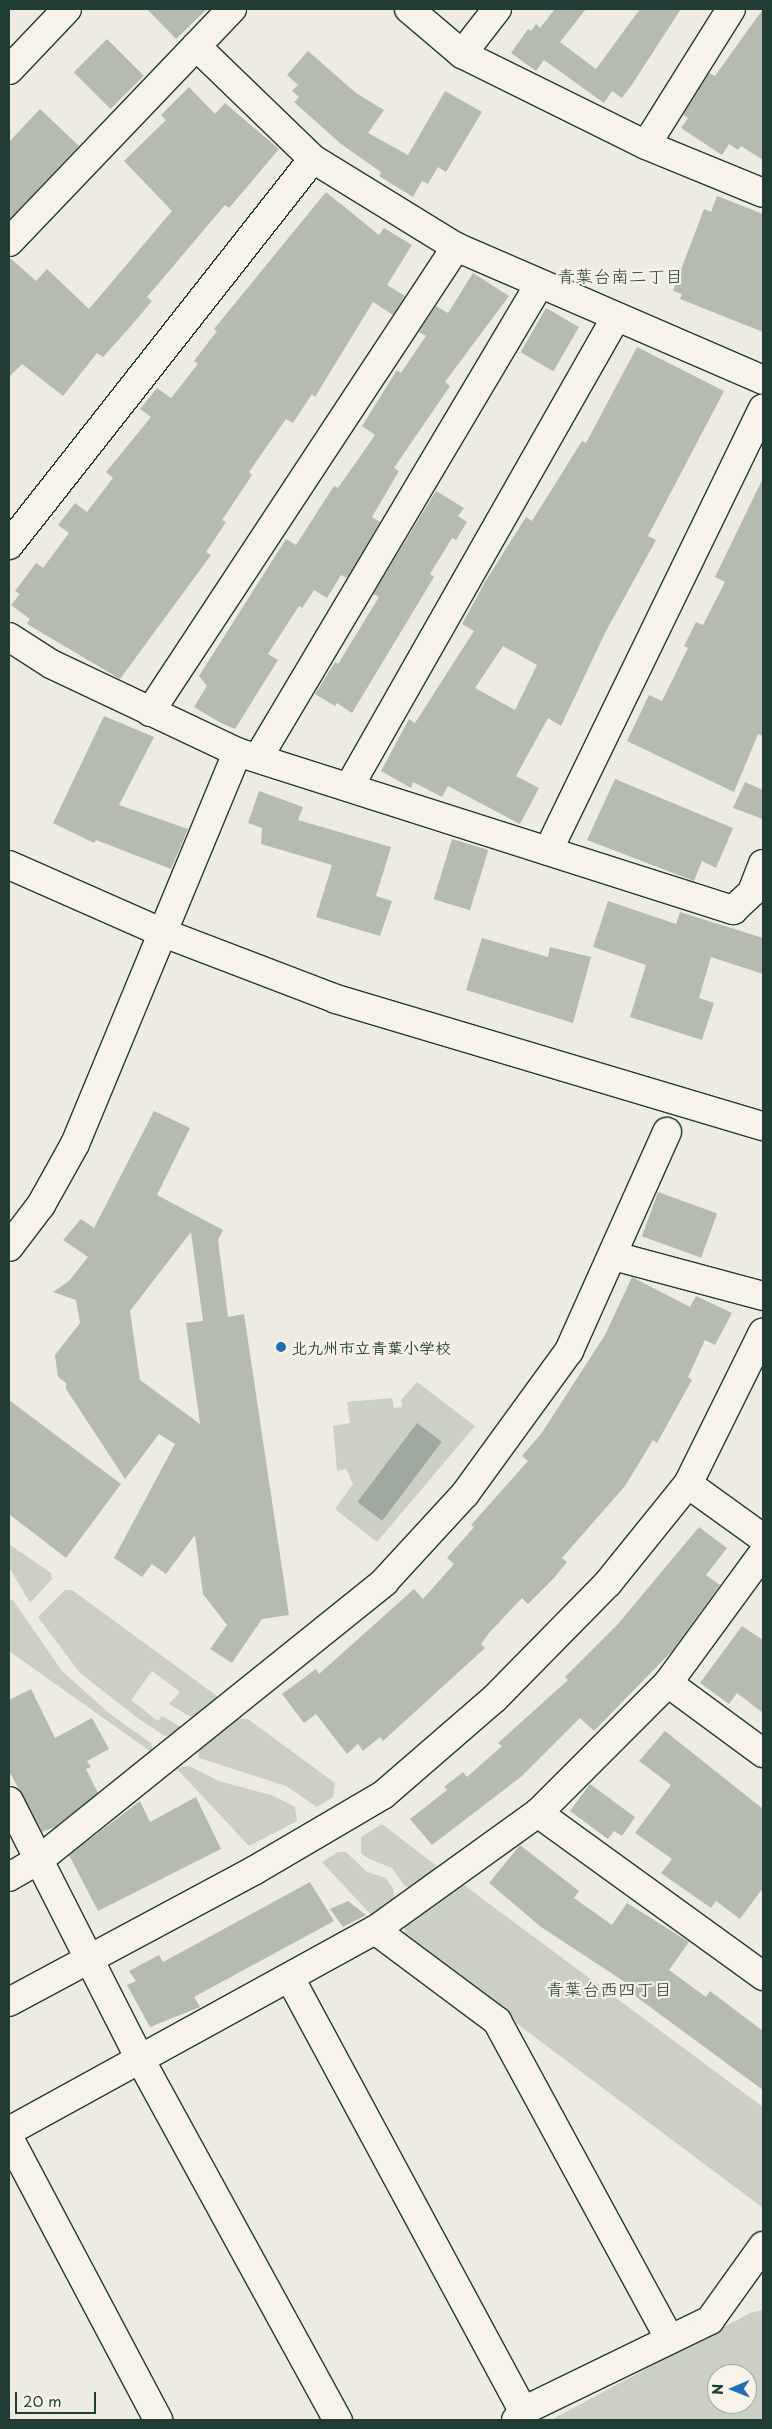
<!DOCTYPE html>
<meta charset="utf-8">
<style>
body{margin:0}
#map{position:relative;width:772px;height:2429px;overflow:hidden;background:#eeece1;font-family:"Playpen Sans","Klee One",sans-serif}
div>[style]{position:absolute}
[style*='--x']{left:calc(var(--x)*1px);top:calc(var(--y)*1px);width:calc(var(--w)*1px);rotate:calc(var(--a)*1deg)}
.green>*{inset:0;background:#cccfc4}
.water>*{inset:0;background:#9fa99f;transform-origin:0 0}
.building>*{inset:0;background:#b5bbb0;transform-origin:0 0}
.roads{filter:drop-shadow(1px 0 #1f3d34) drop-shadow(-1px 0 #1f3d34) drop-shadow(0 1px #1f3d34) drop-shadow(0 -1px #1f3d34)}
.minor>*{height:28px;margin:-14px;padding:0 14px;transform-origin:14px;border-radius:14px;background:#f7f3e8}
.tertiary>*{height:28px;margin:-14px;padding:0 14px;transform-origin:14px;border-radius:14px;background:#f7f3e8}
.dots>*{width:14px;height:14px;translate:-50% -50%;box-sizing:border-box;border:2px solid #f7f3e8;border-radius:50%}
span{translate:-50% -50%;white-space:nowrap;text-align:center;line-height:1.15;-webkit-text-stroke:4.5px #f7f3e8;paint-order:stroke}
.poi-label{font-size:16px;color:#1f3d34;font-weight:700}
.left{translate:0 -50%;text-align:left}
.neighbourhood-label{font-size:18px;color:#1f3d34}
.frame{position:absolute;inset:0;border:10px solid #1f3d34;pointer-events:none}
.north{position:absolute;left:707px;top:2364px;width:50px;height:50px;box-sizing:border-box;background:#f7f3e8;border:1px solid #a1aaa0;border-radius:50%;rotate:269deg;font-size:14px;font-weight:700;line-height:20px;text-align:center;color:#1f3d34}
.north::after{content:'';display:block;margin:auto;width:18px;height:22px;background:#1f6fb2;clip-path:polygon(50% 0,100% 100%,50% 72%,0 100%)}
.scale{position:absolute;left:15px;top:2392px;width:81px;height:22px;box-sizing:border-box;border:2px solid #1f3d34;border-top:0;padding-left:6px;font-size:15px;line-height:18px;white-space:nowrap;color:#1f3d34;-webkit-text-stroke:4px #f7f3e8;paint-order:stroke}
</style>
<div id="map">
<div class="green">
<i style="clip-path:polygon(417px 1382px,475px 1426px,377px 1542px,335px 1509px,353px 1484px,346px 1469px,337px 1471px,333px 1426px,350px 1423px,347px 1402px,392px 1398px,394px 1408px,402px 1407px,401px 1400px)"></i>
<i style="clip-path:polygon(9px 1544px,51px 1573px,52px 1579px,30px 1603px,9px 1567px)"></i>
<i style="clip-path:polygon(65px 1590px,72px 1590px,221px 1699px,198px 1718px,189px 1716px,169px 1704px,180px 1692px,152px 1671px,131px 1700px,158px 1721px,162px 1716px,181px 1727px,179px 1733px,165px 1736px,139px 1719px,80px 1673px,38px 1617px)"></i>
<i style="clip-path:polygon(9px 1599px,13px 1600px,62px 1671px,110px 1714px,151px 1743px,154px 1754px,9px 1651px)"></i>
<i style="clip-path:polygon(234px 1719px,248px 1719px,335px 1783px,333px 1797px,317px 1807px,286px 1786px,199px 1758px,198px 1749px)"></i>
<i style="clip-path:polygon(189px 1766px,219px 1781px,274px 1796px,295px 1807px,297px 1821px,249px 1846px,176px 1768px)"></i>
<i style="clip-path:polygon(382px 1824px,442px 1870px,414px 1890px,404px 1885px,392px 1868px,369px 1859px,361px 1853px,361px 1837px)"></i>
<i style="clip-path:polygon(338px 1852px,346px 1852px,367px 1872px,386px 1878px,393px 1889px,395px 1903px,373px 1917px,322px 1862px)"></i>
<i style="clip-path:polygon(464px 1885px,763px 2107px,763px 2208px,404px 1939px,405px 1923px)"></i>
<i style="clip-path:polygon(evenodd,763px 2310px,763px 2419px,551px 2420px,750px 2313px,763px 2310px,717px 2374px,747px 2374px,747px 2404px,717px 2404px,717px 2374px)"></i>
</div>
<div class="water">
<i style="left:417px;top:1423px;width:31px;height:99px;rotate:37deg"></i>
</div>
<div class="building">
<i style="clip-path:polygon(147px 9px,207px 9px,176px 39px)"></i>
<i style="clip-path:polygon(555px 9px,586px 9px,560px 42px,596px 69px,640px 9px,681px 9px,633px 83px,622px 98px,612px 91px,604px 103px,544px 60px,536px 71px,511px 53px,528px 29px,531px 31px,536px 24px,540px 28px)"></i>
<i style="clip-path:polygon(763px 9px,763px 160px,741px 146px,738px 150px,729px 144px,722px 155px,681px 128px,688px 118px,683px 115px,709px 73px,715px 76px)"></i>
<i style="left:107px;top:39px;width:52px;height:47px;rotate:45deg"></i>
<i style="clip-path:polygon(308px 51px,356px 93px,384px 110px,368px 133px,408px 155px,445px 91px,482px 112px,446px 172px,438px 167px,428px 184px,422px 181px,413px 197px,379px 176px,381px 172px,341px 144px,294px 102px,299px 97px,292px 91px,298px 85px,287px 75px)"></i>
<i style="clip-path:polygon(189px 87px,215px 114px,225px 103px,279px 149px,229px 208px,225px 205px,147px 297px,152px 301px,131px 326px,103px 357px,97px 353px,63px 396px,22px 364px,9px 377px,9px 257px,36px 281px,47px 269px,89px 309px,172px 211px,124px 161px,166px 120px,161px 115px)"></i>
<i style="clip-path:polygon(40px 109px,79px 146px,9px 220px,9px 142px)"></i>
<i style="clip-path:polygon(326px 192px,379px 235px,384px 228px,412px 245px,387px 285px,405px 296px,393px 315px,373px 302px,315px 397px,312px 394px,293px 423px,286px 419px,249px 472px,252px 475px,222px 520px,226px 522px,206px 552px,211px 555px,120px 679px,27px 624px,30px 619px,11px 605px,20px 594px,15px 591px,36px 563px,43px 568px,69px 533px,58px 525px,75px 503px,87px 512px,113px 478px,106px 472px,151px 417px,140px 409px,157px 388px,171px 398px,198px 364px,194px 361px,217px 331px,214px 329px)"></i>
<i style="clip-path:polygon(717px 196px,763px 214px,763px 332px,680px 299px,682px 294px,673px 291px,704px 209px,711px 212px)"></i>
<i style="clip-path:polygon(473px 273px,509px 296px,445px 382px,450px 386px,394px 468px,399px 471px,372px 517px,380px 522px,347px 578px,341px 575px,327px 598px,314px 590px,302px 608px,299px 606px,268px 654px,278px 660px,235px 729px,219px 722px,194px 707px,207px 686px,199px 676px,286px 539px,296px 545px,334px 486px,338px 488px,375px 435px,362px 426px,397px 370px,401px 373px,426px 336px,419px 332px,436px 306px,448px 313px)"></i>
<i style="left:546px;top:308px;width:38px;height:51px;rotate:30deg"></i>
<i style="clip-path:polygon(evenodd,637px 347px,724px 391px,648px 536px,656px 540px,605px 633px,561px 726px,548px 718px,516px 776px,539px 788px,520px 824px,448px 786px,442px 797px,413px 782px,411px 788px,381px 771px,409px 719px,415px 723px,474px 631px,462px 624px,485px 582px,526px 517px,532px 521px,582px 441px,586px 443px,637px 347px,503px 646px,537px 665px,515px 710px,475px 688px,503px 646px)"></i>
<i style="clip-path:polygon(763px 478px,763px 736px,758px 734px,734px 792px,627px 741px,649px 695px,662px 701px,688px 648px,684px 646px,696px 622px,703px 625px,725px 582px,715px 577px)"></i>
<i style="clip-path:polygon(436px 491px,464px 508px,458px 516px,467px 522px,456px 540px,452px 538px,430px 574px,434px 577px,352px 713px,337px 703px,335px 706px,315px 694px,335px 662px,338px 664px,379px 597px,373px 594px)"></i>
<i style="clip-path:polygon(104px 716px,154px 737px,119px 805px,188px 829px,171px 869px,96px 840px,94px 843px,53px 823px)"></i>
<i style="clip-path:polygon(615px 779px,733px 828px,716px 868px,702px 861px,694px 881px,587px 840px)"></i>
<i style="clip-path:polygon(745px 782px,763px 790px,763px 819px,733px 808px)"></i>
<i style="clip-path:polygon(259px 791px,303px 807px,298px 820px,391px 847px,376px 896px,392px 901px,380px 936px,316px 917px,332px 865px,261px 844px,262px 828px,248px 823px)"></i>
<i style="left:452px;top:839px;width:38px;height:63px;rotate:17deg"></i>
<i style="clip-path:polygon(608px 901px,676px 924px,680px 912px,763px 938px,763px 974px,711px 957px,699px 998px,714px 1003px,702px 1040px,630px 1017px,646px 965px,593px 947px)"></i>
<i style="clip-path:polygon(482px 938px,548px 957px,550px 947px,591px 957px,573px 1023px,466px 990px)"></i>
<i style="clip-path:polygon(evenodd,154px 1111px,190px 1128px,157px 1195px,223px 1230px,218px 1240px,228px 1317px,244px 1314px,289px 1615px,262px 1619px,232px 1663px,210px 1649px,227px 1625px,203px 1594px,195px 1535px,166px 1574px,152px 1564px,142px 1577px,114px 1558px,175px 1444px,159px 1434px,125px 1479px,66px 1389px,66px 1383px,58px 1377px,55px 1355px,80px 1323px,76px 1300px,53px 1292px,69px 1281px,88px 1257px,63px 1240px,81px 1219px,94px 1228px,154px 1111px,191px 1232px,203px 1321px,186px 1323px,200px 1424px,140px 1380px,130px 1311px,191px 1232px)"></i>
<i style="left:658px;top:1192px;width:63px;height:47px;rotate:20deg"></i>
<i style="clip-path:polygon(632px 1277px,690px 1307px,696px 1296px,732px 1313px,715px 1345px,705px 1340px,688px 1377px,692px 1380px,657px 1443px,653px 1440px,625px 1486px,562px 1558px,567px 1562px,554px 1578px,528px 1604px,522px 1598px,489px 1633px,481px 1644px,485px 1648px,383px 1741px,380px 1737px,363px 1751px,358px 1744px,347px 1754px,316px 1714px,304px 1723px,282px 1694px,316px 1669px,319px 1674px,414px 1589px,423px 1599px,454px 1564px,447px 1558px,474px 1527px,471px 1525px,528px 1461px,522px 1456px,541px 1434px,605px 1335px)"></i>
<i style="clip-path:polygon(9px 1400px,121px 1484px,66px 1558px,9px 1514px)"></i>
<i style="clip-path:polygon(699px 1527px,727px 1548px,706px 1575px,720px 1585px,672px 1651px,594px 1731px,580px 1718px,522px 1776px,432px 1845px,410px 1819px,447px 1790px,444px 1787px,463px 1772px,467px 1777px,502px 1746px,498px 1743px,568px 1680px,565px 1677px,618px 1624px)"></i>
<i style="clip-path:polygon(742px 1626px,763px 1640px,763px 1713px,737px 1693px,729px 1704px,700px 1683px)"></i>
<i style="clip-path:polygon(31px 1689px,55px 1738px,92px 1718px,109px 1749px,87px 1761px,91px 1767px,86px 1769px,98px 1793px,55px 1827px,42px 1832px,9px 1771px,9px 1700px)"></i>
<i style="clip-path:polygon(665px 1731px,763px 1809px,763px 1888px,740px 1919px,716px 1901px,711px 1908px,661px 1873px,672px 1859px,635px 1833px,671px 1785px,639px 1761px)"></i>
<i style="clip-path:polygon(590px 1784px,635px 1817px,622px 1836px,614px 1831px,608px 1839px,570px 1811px)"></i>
<i style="clip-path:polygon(196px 1797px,221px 1849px,98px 1911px,69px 1855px,140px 1801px,150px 1822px)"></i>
<i style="clip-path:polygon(520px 1845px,579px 1891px,574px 1898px,612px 1925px,627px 1903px,689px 1942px,669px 1970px,706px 1997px,710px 1991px,763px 2031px,763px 2090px,631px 1993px,634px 1988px,541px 1927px,489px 1883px)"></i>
<i style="clip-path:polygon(310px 1882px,334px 1921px,194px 1997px,200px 2007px,150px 2027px,127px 1985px,136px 1981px,129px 1971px,159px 1955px,163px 1962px)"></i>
<i style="clip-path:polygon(348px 1901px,366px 1915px,343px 1927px,330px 1909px)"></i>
</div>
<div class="roads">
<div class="minor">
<i style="--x:409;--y:9;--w:70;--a:40.3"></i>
<i style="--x:462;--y:54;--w:205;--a:26.3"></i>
<i style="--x:646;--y:145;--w:126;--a:22.3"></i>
<i style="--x:196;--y:46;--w:163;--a:44"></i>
<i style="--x:313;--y:159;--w:168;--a:31.6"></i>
<i style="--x:456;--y:247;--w:335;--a:23.4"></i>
<i style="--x:462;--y:54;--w:57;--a:-52.1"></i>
<i style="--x:646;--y:145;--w:160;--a:-58"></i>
<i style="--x:9;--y:242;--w:323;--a:-46.3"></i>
<i style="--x:9;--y:545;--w:491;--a:-51.8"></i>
<i style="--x:9;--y:637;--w:50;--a:32.7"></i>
<i style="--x:51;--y:664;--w:206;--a:25.3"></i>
<i style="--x:237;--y:752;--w:521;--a:17.67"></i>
<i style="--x:733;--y:910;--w:26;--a:-43"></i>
<i style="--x:752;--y:892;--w:30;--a:-69"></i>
<i style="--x:150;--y:712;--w:557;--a:-56.65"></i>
<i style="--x:258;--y:758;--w:550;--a:-59.29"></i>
<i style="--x:349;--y:787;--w:538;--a:-60.39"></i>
<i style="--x:548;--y:851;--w:492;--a:-64.1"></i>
<i style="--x:9;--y:1247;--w:53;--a:-52.7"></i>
<i style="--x:41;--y:1205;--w:70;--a:-60.9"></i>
<i style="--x:75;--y:1144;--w:424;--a:-67.5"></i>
<i style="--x:614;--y:1256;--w:154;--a:15"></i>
<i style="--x:688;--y:1484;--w:92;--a:35.8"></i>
<i style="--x:668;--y:1683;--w:118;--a:36.4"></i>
<i style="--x:9;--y:1801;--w:289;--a:63.1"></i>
<i style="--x:140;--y:2059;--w:412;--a:61.3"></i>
<i style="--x:538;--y:1813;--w:278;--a:35.9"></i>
<i style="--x:9;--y:1877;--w:36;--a:-30"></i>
<i style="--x:40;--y:1859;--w:442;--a:-38.8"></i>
<i style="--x:384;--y:1582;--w:120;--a:-47.4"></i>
<i style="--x:465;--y:1494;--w:177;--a:-54"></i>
<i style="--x:569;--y:1351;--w:240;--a:-65.9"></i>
<i style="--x:375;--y:1930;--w:152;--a:36.7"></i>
<i style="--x:497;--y:2021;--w:362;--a:61.5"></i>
<i style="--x:290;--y:1978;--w:492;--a:61.7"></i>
<i style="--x:9;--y:2002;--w:279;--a:-28.2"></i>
<i style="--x:255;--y:1870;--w:148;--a:-30.4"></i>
<i style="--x:383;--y:1795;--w:147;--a:-40.9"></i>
<i style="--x:494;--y:1699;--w:163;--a:-45.5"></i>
<i style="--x:608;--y:1583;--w:127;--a:-51.1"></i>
<i style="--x:688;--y:1484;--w:169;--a:-63.7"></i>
<i style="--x:9;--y:2131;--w:418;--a:-28.8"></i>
<i style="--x:375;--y:1930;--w:201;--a:-35.7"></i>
<i style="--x:538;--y:1813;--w:184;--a:-45"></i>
<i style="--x:668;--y:1683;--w:161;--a:-53.8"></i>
<i style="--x:9;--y:2138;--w:319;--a:62.1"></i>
<i style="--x:516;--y:2420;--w:11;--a:-52"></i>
<i style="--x:523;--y:2411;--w:208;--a:-25.9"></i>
<i style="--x:710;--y:2320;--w:91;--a:-54.4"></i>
</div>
<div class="tertiary">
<i style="--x:9;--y:70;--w:84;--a:-46.4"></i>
<i style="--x:9;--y:865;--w:166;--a:23.8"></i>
<i style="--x:161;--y:932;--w:187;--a:20.9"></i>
<i style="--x:336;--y:999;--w:445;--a:16.6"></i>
</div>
</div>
<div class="dots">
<i style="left:281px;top:1347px;background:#1f6fb2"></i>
</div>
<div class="poi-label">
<span class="left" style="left:291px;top:1347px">北九州市立青葉小学校</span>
</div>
<div class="neighbourhood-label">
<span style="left:620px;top:276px">青葉台南二丁目</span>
<span style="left:609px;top:1989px">青葉台西四丁目</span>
</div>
<div class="frame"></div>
<div class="north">N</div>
<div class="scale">20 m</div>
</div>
